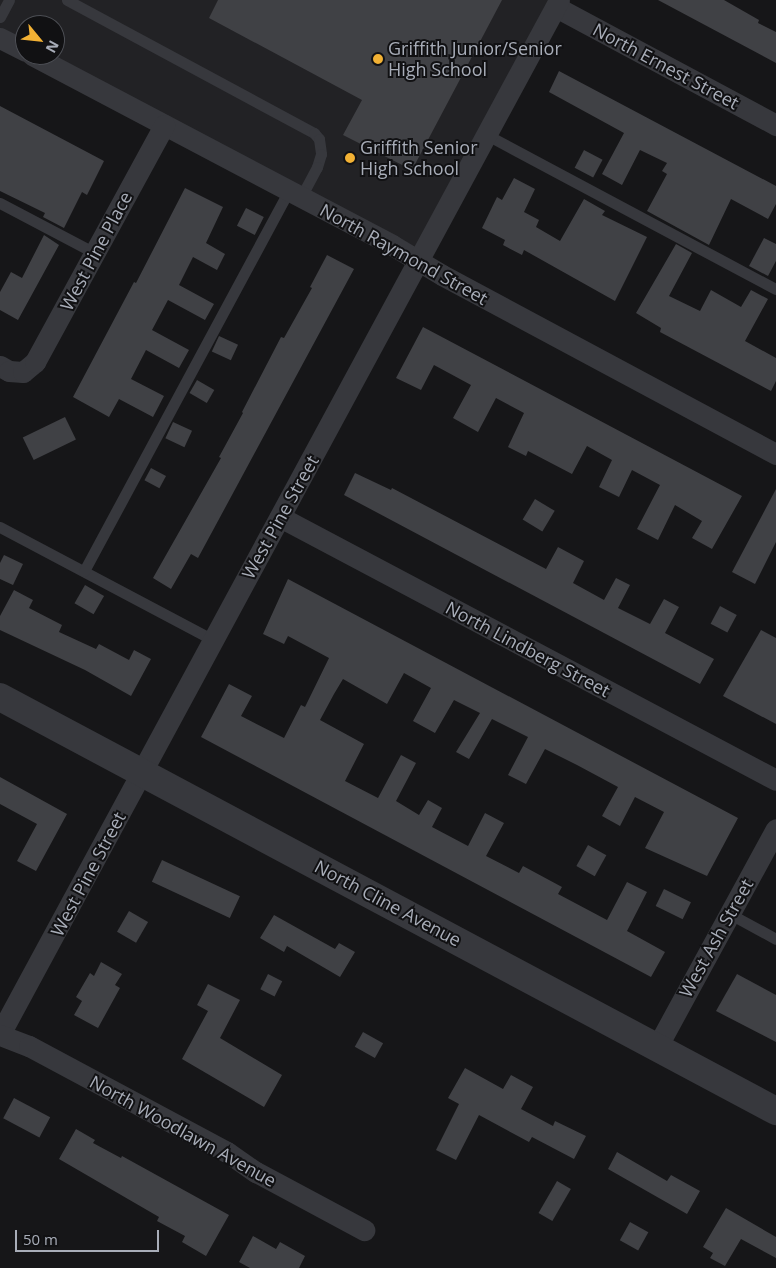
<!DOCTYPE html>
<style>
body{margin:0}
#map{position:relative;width:776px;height:1268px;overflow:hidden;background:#161618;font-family:"Open Sans",sans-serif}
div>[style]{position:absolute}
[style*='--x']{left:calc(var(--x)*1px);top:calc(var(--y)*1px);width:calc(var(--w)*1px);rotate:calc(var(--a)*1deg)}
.built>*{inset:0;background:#222225}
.building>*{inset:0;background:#404145;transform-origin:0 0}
.service>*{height:11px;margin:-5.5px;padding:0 5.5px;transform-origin:5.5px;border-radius:5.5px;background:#37383d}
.minor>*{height:21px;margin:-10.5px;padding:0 10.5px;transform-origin:10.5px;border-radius:10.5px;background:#37383d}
.tertiary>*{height:28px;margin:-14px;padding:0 14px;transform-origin:14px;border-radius:14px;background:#37383d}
.dots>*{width:14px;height:14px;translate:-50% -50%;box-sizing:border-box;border:2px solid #111113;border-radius:50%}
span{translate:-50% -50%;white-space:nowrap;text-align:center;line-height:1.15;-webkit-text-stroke:4px #111113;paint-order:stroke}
.poi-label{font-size:18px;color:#a8adb8}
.left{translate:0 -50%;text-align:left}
.street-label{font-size:18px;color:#a8adb8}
.north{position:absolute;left:15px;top:15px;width:50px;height:50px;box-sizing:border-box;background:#111113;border:1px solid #4d4f55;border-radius:50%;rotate:118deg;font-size:14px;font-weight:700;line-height:20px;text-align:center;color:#a8adb8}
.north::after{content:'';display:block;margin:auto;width:18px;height:22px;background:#f2b134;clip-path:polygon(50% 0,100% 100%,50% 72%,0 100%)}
.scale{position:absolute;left:15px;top:1230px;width:144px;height:22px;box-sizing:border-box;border:2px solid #a8adb8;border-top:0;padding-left:6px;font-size:15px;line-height:18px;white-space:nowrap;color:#a8adb8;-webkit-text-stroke:4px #111113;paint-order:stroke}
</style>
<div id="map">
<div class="built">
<i style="clip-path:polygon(0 0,561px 0,419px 261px,30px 55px,55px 55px,55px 25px,25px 25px,25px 53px,0 39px)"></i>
</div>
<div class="building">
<i style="clip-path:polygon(218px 0,502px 0,412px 170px,343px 135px,362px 100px,209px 18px)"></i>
<i style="clip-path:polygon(658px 0,724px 0,759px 20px,758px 23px,776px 32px,776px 63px)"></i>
<i style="clip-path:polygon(559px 71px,776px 186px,776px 204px,768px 219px,731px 199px,709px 245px,647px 211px,667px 174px,662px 171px,667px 163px,640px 150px,622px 185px,602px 174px,624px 133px,549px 92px)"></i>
<i style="clip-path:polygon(0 106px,104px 161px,87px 195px,82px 192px,64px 228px,43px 217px,45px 213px,0 191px)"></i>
<i style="left:584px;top:150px;width:21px;height:20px;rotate:28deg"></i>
<i style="clip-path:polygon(514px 178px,535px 189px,524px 212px,539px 220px,536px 227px,560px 241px,584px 199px,605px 211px,602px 215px,647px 237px,615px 301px,524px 250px,522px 255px,503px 245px,505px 240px,482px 228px,497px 197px,502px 200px)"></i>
<i style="clip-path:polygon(185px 188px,223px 207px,206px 243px,225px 254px,217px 270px,193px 257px,179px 285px,214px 304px,205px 320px,168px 300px,152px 330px,189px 350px,179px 368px,146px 350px,131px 379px,164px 396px,153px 417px,119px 399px,109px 417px,73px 397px,134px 282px,136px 283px)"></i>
<i style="left:246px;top:208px;width:20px;height:20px;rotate:27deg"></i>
<i style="clip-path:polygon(44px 235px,59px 245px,18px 320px,0 310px,0 292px,11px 272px,22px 278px)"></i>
<i style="clip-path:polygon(764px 238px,776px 244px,776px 261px,768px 276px,749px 266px)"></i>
<i style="clip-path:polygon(676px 244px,692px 253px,669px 296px,700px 311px,711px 290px,741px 307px,751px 290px,768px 299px,745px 341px,776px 358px,776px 381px,771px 391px,660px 332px,661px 328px,636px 313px)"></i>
<i style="clip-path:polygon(327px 255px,354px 269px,198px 558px,191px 554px,171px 589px,153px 578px,221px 458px,219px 457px,243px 413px,242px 412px,281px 337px,284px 338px,312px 288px,310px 287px)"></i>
<i style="clip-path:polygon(423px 327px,742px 496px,712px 549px,692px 538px,702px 521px,675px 505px,658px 540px,637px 529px,660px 485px,632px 470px,619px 497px,599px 487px,612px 460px,587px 446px,572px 474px,528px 451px,526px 456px,508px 447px,524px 413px,496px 398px,478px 432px,453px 418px,471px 385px,434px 365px,421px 390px,396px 378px)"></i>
<i style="left:219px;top:336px;width:21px;height:17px;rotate:25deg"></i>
<i style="left:197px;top:380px;width:20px;height:15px;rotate:30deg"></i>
<i style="left:65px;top:417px;width:25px;height:47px;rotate:64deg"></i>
<i style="left:173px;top:422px;width:21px;height:18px;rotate:25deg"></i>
<i style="left:151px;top:468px;width:17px;height:14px;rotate:28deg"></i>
<i style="clip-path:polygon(355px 473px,391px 490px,392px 488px,546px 569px,558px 547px,584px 561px,573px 583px,604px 600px,616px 578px,630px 585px,618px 608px,650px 624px,664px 599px,679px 607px,665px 633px,714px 659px,700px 684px,344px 495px)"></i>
<i style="clip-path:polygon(776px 489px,776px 542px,755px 584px,732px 572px)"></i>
<i style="left:535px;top:499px;width:23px;height:24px;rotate:31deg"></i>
<i style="clip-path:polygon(4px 555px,23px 564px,13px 585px,0 579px,0 563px)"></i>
<i style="clip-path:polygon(288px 579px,738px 818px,707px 876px,645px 848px,664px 812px,635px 797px,620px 826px,602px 816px,618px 787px,577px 765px,545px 749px,526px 784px,508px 775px,528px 737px,492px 719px,469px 759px,456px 752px,480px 713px,454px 700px,435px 733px,413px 721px,431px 688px,404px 673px,387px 704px,343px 679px,334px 694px,320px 720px,364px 744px,345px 781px,378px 798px,401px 755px,416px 763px,396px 801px,419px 815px,428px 800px,442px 808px,432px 827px,468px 846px,485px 813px,504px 823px,486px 856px,519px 873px,523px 866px,562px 887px,558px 894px,607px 920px,627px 882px,647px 892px,627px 931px,665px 952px,651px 977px,201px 737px,229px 684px,252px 696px,241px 716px,284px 738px,301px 705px,305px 707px,329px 658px,288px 636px,284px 644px,263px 634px)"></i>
<i style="left:85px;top:585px;width:22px;height:21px;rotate:30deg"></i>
<i style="clip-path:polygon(14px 590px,33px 600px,29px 608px,62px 625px,59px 632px,96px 649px,99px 644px,129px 660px,134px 650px,151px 659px,131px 696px,85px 670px,0 630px,0 616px)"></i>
<i style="left:720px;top:606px;width:19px;height:20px;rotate:28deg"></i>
<i style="clip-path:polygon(761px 630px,776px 638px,776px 724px,723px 696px)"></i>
<i style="clip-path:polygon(0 777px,67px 814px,36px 871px,17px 861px,37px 824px,0 804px)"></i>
<i style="left:588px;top:845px;width:21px;height:24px;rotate:29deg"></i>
<i style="left:162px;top:860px;width:86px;height:24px;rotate:25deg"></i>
<i style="left:664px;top:889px;width:30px;height:19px;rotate:26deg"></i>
<i style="left:129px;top:911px;width:22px;height:24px;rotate:30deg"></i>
<i style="clip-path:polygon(274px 915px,335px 949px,339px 943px,355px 952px,340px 977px,287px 946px,284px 952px,260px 938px)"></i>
<i style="clip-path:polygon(101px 962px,122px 974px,115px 985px,120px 988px,98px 1028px,74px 1015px,82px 1001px,76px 997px,90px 973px,94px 976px)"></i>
<i style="left:268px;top:974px;width:16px;height:17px;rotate:27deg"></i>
<i style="clip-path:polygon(737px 974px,776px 995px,776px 1042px,716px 1011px)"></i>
<i style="clip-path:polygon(208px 984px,240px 1000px,220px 1038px,282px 1075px,264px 1107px,182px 1059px,208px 1011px,197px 1005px)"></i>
<i style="left:363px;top:1032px;width:23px;height:17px;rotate:29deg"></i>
<i style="clip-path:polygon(465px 1068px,503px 1089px,511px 1075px,533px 1087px,521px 1109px,553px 1126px,555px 1121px,586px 1136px,574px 1159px,532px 1137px,529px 1142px,479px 1115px,456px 1160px,436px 1150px,459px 1104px,448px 1098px)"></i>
<i style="left:14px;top:1098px;width:41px;height:23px;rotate:28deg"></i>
<i style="clip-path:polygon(76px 1129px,95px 1140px,93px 1143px,121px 1158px,122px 1156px,229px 1215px,206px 1256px,182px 1242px,185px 1236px,157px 1221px,159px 1217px,59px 1159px)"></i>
<i style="clip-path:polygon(617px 1152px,667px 1181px,671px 1175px,700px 1191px,687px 1214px,608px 1169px)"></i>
<i style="left:557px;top:1181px;width:16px;height:37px;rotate:30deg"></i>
<i style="clip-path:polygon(726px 1208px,776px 1237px,776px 1258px,741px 1239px,725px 1266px,710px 1258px,713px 1253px,703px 1247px)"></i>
<i style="left:630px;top:1222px;width:21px;height:21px;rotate:29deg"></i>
<i style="clip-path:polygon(253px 1236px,276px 1249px,280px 1242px,305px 1256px,299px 1268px,250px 1268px,239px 1262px)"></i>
</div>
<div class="service">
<i style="--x:67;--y:0;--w:281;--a:28.3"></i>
<i style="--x:314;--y:133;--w:8;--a:50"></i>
<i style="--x:319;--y:139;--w:15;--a:82"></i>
<i style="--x:321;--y:154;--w:14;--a:107"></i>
<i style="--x:317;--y:167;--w:34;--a:118"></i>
<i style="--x:0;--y:17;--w:19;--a:-62"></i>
<i style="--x:487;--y:135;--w:327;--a:28.1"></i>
<i style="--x:0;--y:203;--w:107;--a:27.8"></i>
<i style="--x:0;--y:527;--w:241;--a:27.9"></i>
<i style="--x:84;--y:571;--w:433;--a:-61.7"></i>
<i style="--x:730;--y:914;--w:52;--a:28.5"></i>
</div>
<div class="minor">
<i style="--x:556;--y:7;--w:250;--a:28.2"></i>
<i style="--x:0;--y:38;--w:28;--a:27"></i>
<i style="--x:32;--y:55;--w:407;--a:27.8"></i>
<i style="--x:392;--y:245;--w:58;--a:31"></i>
<i style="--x:442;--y:275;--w:379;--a:28.2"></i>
<i style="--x:0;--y:366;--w:10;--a:29"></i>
<i style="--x:9;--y:371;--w:14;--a:4"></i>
<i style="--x:23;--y:372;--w:16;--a:-40"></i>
<i style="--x:35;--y:362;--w:270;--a:-61.4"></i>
<i style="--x:280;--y:517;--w:561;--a:27.93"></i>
<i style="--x:0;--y:1034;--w:1175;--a:-61.6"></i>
<i style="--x:0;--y:1035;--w:31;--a:21"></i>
<i style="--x:29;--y:1046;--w:225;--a:28.2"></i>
<i style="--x:227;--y:1152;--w:35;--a:35"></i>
<i style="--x:256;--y:1172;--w:123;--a:28.2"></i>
<i style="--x:657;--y:1047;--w:248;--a:-61.4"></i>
</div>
<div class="tertiary">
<i style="--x:0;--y:697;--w:880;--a:28.08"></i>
</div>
<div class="dots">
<i style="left:378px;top:59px;background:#f2b134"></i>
<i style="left:350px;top:158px;background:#f2b134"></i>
</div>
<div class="poi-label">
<span class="left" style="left:388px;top:59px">Griffith Junior/Senior<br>High School</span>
<span class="left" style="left:360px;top:158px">Griffith Senior<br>High School</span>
</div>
<div class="street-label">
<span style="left:666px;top:66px;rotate:28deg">North Ernest Street</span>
<span style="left:96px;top:251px;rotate:-62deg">West Pine Place</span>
<span style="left:404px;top:254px;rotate:29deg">North Raymond Street</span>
<span style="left:280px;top:517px;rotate:-61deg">West Pine Street</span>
<span style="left:528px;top:649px;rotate:28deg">North Lindberg Street</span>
<span style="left:88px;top:874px;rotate:-62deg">West Pine Street</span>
<span style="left:388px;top:903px;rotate:28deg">North Cline Avenue</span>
<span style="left:716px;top:938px;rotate:-61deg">West Ash Street</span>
<span style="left:183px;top:1131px;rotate:29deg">North Woodlawn Avenue</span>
</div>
<div class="north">N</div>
<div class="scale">50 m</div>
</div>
